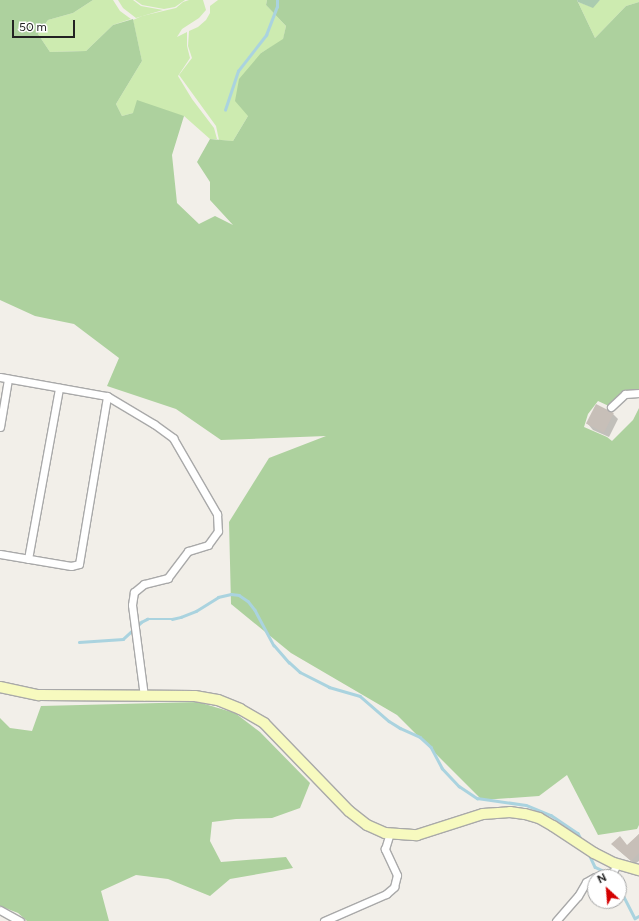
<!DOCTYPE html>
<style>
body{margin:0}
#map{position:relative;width:639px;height:921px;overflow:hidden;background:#f2efe9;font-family:Figtree,sans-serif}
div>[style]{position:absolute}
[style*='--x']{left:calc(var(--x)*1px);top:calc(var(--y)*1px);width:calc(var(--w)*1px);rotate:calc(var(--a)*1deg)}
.grass>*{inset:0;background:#cdebb0}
.forest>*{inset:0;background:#add19e}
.cemetery>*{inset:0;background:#aacbaf}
.shadow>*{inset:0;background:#0003}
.stream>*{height:2.5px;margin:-1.25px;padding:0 1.25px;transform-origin:1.25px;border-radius:1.25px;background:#aad3df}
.building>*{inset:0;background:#c7bfb8;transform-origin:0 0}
.roads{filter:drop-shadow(1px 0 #a9a9a9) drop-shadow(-1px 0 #a9a9a9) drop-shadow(0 1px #a9a9a9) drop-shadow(0 -1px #a9a9a9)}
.street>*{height:7px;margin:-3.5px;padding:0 3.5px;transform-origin:3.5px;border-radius:3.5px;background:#fff}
.secondary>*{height:10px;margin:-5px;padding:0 5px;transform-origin:5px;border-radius:5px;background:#f7fabf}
span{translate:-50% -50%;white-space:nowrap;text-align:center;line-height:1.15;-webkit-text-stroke:3px #fff;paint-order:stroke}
.north{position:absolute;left:587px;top:869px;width:40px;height:40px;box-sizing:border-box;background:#fff;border:1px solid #a7a7a7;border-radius:50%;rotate:334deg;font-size:11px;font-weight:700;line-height:16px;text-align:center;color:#222}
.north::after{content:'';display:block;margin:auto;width:14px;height:18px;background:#d40000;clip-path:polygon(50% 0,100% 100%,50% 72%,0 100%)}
.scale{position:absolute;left:12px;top:20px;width:63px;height:18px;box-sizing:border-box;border:2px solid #222;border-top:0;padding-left:5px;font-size:12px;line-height:14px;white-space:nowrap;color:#222;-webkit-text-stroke:3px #fff;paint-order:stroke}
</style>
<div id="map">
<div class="grass">
<i style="clip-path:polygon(93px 0,113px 0,120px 11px,131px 19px,113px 25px,86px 51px,50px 52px,38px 34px,48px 20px,73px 13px)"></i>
<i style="clip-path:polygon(118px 0,133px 0,141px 6px,163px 10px,136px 18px,123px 8px)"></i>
<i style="clip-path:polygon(135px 0,185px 0,175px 7px,164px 9px,142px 5px)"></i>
<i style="clip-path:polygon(189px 0,203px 0,206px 10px,199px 18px,182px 29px,177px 37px,187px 32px,187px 46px,190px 58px,178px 76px,192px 99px,214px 128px,217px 139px,210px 139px,184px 116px,133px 113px,122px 116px,116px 104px,142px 61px,133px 20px,142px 16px,176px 8px,183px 2px)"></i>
<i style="clip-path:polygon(218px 0,267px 0,266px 5px,286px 26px,283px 40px,261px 53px,248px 116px,233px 141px,219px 140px,216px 126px,179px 75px,192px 58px,188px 46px,189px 31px,198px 27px,206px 20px,210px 13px,210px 6px)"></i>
<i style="clip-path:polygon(600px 0,639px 0,639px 2px,626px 6px,595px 38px,578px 2px,592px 7px)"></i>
</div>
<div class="forest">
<i style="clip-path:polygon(0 0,93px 0,73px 13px,48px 20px,38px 34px,50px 52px,86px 51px,113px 25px,133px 19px,142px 61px,116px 104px,122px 116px,133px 113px,137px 100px,184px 116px,172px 155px,177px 203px,199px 224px,215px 216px,233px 225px,210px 200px,210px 182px,197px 162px,210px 139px,233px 141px,248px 116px,235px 101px,239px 79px,261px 53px,283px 39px,286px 26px,266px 5px,267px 0,577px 0,595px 38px,626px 6px,639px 2px,639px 393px,625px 394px,611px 407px,598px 401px,588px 414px,584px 427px,607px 437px,612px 441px,633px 420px,639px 408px,639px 825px,637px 829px,598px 835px,567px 775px,539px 796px,482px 800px,397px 715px,291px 653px,231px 604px,229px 522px,269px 458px,326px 436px,221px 440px,176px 409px,107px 386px,119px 358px,74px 324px,35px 316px,0 300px)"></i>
<i style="clip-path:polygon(198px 702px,235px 713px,260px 732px,310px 783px,300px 808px,272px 818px,236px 819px,212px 822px,210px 841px,221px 862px,286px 857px,293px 868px,230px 879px,210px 896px,168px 879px,136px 875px,101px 891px,109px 921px,27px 921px,18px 913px,0 906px,0 718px,10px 728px,32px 731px,41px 706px)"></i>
</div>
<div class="cemetery">
<i style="clip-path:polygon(577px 0,600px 0,593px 8px,578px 2px)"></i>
</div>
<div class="shadow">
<i style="clip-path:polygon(613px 414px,618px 419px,609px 437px,593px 430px,588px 424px)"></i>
<i style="clip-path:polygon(639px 834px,639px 861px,635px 864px,616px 848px,628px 846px)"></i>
</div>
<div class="stream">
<i style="--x:225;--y:110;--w:41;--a:-71.6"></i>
<i style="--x:238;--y:71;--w:46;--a:-52.1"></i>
<i style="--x:266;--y:35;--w:30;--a:-69"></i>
<i style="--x:277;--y:7;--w:7;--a:-90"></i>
<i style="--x:79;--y:642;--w:44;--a:-3.9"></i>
<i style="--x:123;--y:639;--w:25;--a:-43"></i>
<i style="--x:141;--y:622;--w:7;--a:-27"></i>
<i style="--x:147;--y:619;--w:25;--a:0"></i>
<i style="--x:172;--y:619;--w:9;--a:-13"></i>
<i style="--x:181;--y:617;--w:16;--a:-22"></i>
<i style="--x:196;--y:611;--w:26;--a:-32"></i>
<i style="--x:218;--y:597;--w:13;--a:-13"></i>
<i style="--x:231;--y:594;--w:8;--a:7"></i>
<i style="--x:239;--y:595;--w:11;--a:34"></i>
<i style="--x:248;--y:601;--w:11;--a:52"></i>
<i style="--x:255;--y:610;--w:40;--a:62"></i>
<i style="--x:274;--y:645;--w:23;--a:49"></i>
<i style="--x:289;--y:662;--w:15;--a:42"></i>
<i style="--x:300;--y:672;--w:33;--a:27"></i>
<i style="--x:329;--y:687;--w:32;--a:16"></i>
<i style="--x:360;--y:696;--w:38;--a:41"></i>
<i style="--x:389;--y:721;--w:13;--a:32"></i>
<i style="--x:400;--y:728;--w:22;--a:24"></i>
<i style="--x:420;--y:737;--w:15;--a:42"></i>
<i style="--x:431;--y:747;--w:24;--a:62"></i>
<i style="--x:442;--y:768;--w:25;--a:47"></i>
<i style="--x:459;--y:786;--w:22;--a:34"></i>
<i style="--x:477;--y:798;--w:49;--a:8.1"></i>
<i style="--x:526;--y:805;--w:27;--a:22"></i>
<i style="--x:551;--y:815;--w:32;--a:34"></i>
<i style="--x:578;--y:833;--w:9;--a:63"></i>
<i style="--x:589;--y:854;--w:14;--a:65"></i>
<i style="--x:595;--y:867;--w:12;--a:24"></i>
<i style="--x:619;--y:887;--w:35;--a:63"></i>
<i style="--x:635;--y:918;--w:4;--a:-27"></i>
</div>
<div class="building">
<i style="left:596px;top:404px;width:20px;height:22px;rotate:27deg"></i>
<i style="clip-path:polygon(639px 834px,639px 853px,631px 861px,611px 844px,620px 836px,627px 845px)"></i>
</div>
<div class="roads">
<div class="street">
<i style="--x:0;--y:377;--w:109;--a:10.1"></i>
<i style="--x:107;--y:396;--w:55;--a:30.8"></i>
<i style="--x:154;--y:424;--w:24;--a:36"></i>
<i style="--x:173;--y:438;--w:88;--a:59.9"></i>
<i style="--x:217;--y:514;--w:17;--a:87"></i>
<i style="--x:218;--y:531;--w:17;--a:126"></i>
<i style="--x:208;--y:545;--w:21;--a:163"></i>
<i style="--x:188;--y:551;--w:34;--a:127"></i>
<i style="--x:168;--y:578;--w:25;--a:166"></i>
<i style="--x:144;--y:584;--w:13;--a:141"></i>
<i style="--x:134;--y:592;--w:13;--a:99"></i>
<i style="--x:132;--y:605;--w:92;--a:82.5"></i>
<i style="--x:611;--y:407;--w:19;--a:-43"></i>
<i style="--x:625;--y:394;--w:14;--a:-4"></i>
<i style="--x:0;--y:427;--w:49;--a:-80.5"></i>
<i style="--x:0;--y:554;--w:72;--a:9.6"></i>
<i style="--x:71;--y:566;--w:8;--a:-14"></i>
<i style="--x:79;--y:564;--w:170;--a:-80.5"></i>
<i style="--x:28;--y:559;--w:174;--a:-79.7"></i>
<i style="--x:595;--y:877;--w:19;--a:-16"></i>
<i style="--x:613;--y:872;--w:9;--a:-63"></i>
<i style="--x:0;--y:910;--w:23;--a:29"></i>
<i style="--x:324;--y:921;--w:68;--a:-23.5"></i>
<i style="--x:386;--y:894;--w:11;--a:-41"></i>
<i style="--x:394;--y:887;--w:12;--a:-76"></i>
<i style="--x:397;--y:875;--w:29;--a:-115"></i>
<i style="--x:385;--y:849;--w:17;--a:-73"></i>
<i style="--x:556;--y:921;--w:33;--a:-49"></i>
<i style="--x:578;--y:896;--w:16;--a:-60"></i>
<i style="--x:586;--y:882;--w:10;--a:-29"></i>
</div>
<div class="secondary">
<i style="--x:0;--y:687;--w:40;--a:12"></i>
<i style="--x:39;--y:695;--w:156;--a:0.4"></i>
<i style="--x:195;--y:696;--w:23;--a:10"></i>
<i style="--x:218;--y:700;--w:24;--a:22"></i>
<i style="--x:240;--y:709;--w:28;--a:30"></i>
<i style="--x:264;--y:723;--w:122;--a:46"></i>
<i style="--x:349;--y:811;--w:23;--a:38"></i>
<i style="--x:367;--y:825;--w:20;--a:24"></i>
<i style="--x:385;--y:833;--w:32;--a:4"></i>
<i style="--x:417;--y:835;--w:69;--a:-17.7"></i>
<i style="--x:483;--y:814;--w:27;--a:-4"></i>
<i style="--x:510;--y:812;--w:15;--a:8"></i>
<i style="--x:525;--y:814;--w:15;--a:16"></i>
<i style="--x:539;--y:818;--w:16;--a:30"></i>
<i style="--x:553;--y:826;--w:49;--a:33.4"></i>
<i style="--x:594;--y:853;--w:22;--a:27"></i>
<i style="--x:614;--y:863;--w:26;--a:16"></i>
</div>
</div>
<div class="north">N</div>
<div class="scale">50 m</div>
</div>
